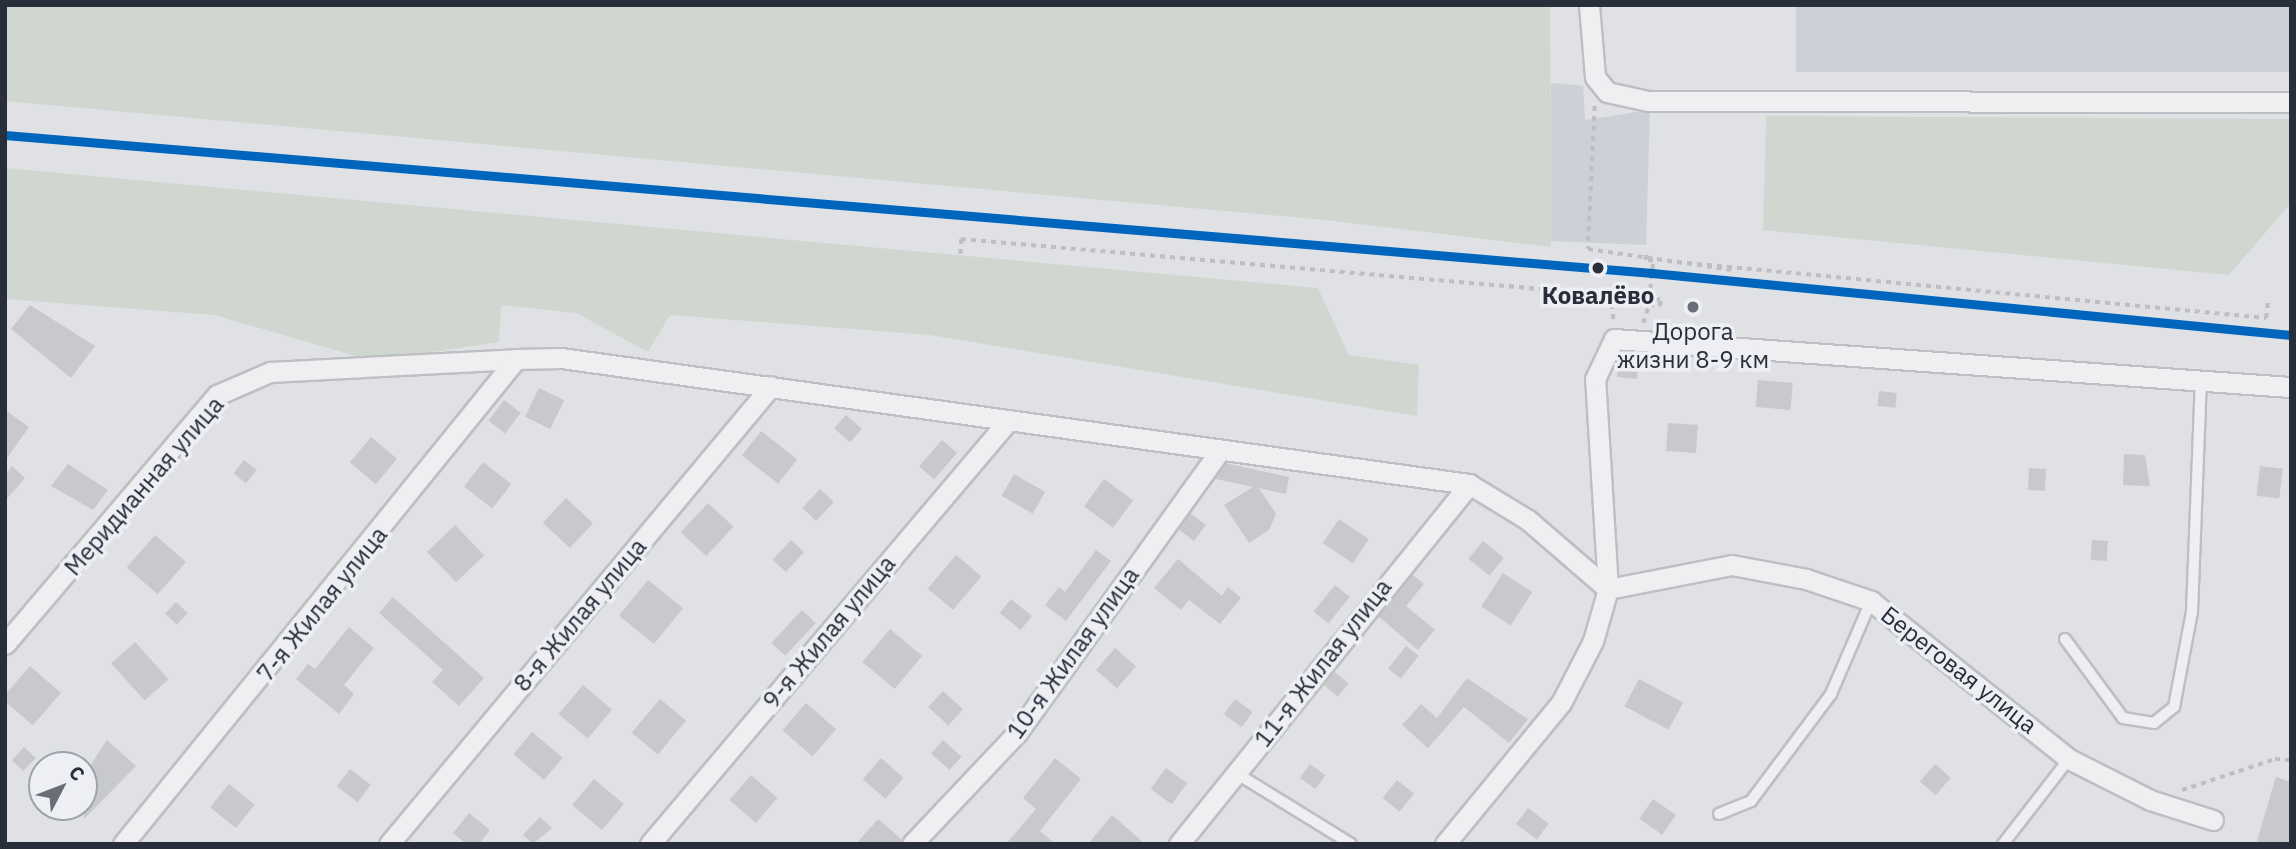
<!DOCTYPE html>
<meta charset="utf-8">
<style>
body{margin:0}
#map{position:relative;width:2296px;height:849px;overflow:hidden;background:#e0e1e4;font-family:"IBM Plex Sans",sans-serif}
div>[style]{position:absolute}
[style*='--x']{left:calc(var(--x)*1px);top:calc(var(--y)*1px);width:calc(var(--w)*1px);rotate:calc(var(--a)*1deg)}
.built>*{inset:0;background:#ced0d7;transform-origin:0 0}
.green>*{inset:0;background:#d0d7d0}
.building>*{inset:0;background:#c8c9cc;transform-origin:0 0}
.path>*{height:3.5px;margin-top:-1.75px;transform-origin:0;background:repeating-linear-gradient(90deg,#bebfc4 0 5px,transparent 0 10px)}
.roads{filter:drop-shadow(2px 0 #bebfc2) drop-shadow(-2px 0 #bebfc2) drop-shadow(0 2px #bebfc2) drop-shadow(0 -2px #bebfc2)}
.service>*{height:10px;margin:-5px;padding:0 5px;transform-origin:5px;border-radius:5px;background:#efeff1}
.minor>*{height:19px;margin:-9.5px;padding:0 9.5px;transform-origin:9.5px;border-radius:9.5px;background:#efeff1}
.rail-1>*{height:9px;margin:-4.5px;padding:0 4.5px;transform-origin:4.5px;border-radius:4.5px;background:#0065bd}
.dots>*{width:19px;height:19px;translate:-50% -50%;box-sizing:border-box;border:4px solid #edeff4;border-radius:50%}
span{translate:-50% -50%;white-space:nowrap;text-align:center;line-height:1.15;-webkit-text-stroke:7px #edeff4;paint-order:stroke}
.stop-label{font-size:24px;color:#292e3b;font-weight:700}
.poi-label{font-size:24px;color:#292e3b}
.street-label{font-size:24px;color:#292e3b}
.frame{position:absolute;inset:0;border:7px solid #292e3b;pointer-events:none}
.north{position:absolute;left:28px;top:751px;width:70px;height:70px;box-sizing:border-box;background:#edeff4;border:2px solid #9fa2aa;border-radius:50%;rotate:48deg;font-size:19px;font-weight:700;line-height:28px;text-align:center;color:#292e3b}
.north::after{content:'';display:block;margin:auto;width:24px;height:32px;background:#696d76;clip-path:polygon(50% 0,100% 100%,50% 72%,0 100%)}
</style>
<div id="map">
<div class="built">
<i style="left:1796px;top:5px;width:495px;height:67px"></i>
<i style="clip-path:polygon(1551px 83px,1583px 86px,1585px 120px,1650px 110px,1646px 245px,1551px 241px)"></i>
</div>
<div class="green">
<i style="clip-path:polygon(5px 5px,1550px 5px,1551px 247px,1325px 220px,5px 101px)"></i>
<i style="clip-path:polygon(1766px 116px,2291px 119px,2291px 203px,2229px 275px,1763px 230px)"></i>
<i style="clip-path:polygon(5px 168px,1318px 288px,1349px 355px,1419px 365px,1417px 416px,929px 335px,670px 315px,648px 352px,576px 313px,501px 305px,499px 342px,373px 361px,214px 315px,5px 299px)"></i>
</div>
<div class="building">
<i style="clip-path:polygon(30px 305px,95px 346px,71px 378px,11px 329px)"></i>
<i style="left:1619px;top:357px;width:20px;height:20px;rotate:6deg"></i>
<i style="left:1758px;top:380px;width:35px;height:27px;rotate:5deg"></i>
<i style="left:539px;top:388px;width:28px;height:32px;rotate:26deg"></i>
<i style="left:1879px;top:391px;width:18px;height:15px;rotate:6deg"></i>
<i style="left:504px;top:400px;width:21px;height:26px;rotate:37deg"></i>
<i style="clip-path:polygon(5px 410px,29px 427px,5px 461px)"></i>
<i style="left:846px;top:415px;width:21px;height:18px;rotate:41deg"></i>
<i style="left:1668px;top:423px;width:30px;height:28px;rotate:4deg"></i>
<i style="left:761px;top:431px;width:46px;height:31px;rotate:38deg"></i>
<i style="left:371px;top:437px;width:34px;height:33px;rotate:40deg"></i>
<i style="left:942px;top:440px;width:20px;height:35px;rotate:41deg"></i>
<i style="clip-path:polygon(2124px 454px,2145px 455px,2150px 486px,2123px 485px)"></i>
<i style="left:244px;top:460px;width:16px;height:17px;rotate:38deg"></i>
<i style="left:483px;top:462px;width:36px;height:31px;rotate:38deg"></i>
<i style="clip-path:polygon(1225px 463px,1289px 477px,1286px 494px,1259px 488px,1276px 514px,1269px 530px,1249px 543px,1224px 505px,1253px 487px,1216px 479px)"></i>
<i style="clip-path:polygon(68px 464px,108px 490px,93px 510px,51px 486px)"></i>
<i style="clip-path:polygon(12px 466px,25px 478px,5px 501px,5px 475px)"></i>
<i style="left:2260px;top:466px;width:23px;height:30px;rotate:7deg"></i>
<i style="left:2029px;top:468px;width:17px;height:22px;rotate:3deg"></i>
<i style="left:1014px;top:474px;width:36px;height:25px;rotate:30deg"></i>
<i style="left:1104px;top:479px;width:36px;height:34px;rotate:36deg"></i>
<i style="left:820px;top:489px;width:19px;height:26px;rotate:43deg"></i>
<i style="left:566px;top:498px;width:37px;height:34px;rotate:43deg"></i>
<i style="left:708px;top:503px;width:35px;height:40px;rotate:43deg"></i>
<i style="left:1190px;top:513px;width:20px;height:20px;rotate:37deg"></i>
<i style="left:1339px;top:519px;width:36px;height:29px;rotate:34deg"></i>
<i style="left:455px;top:525px;width:42px;height:39px;rotate:46deg"></i>
<i style="left:155px;top:535px;width:41px;height:43px;rotate:41deg"></i>
<i style="left:791px;top:540px;width:18px;height:27px;rotate:43deg"></i>
<i style="left:2092px;top:540px;width:16px;height:20px;rotate:4deg"></i>
<i style="left:1483px;top:541px;width:27px;height:23px;rotate:39deg"></i>
<i style="clip-path:polygon(1096px 550px,1111px 561px,1066px 621px,1045px 605px,1059px 587px,1065px 592px)"></i>
<i style="left:956px;top:555px;width:33px;height:44px;rotate:40deg"></i>
<i style="clip-path:polygon(1178px 559px,1222px 596px,1228px 587px,1241px 598px,1220px 624px,1189px 600px,1181px 610px,1154px 588px)"></i>
<i style="left:1503px;top:573px;width:35px;height:40px;rotate:33deg"></i>
<i style="clip-path:polygon(1412px 574px,1424px 584px,1406px 606px,1435px 630px,1418px 650px,1378px 616px)"></i>
<i style="left:648px;top:580px;width:45px;height:46px;rotate:39deg"></i>
<i style="left:1335px;top:585px;width:19px;height:34px;rotate:39deg"></i>
<i style="clip-path:polygon(393px 597px,484px 678px,459px 706px,432px 682px,443px 670px,379px 613px)"></i>
<i style="left:1011px;top:599px;width:27px;height:18px;rotate:39deg"></i>
<i style="left:176px;top:602px;width:16px;height:16px;rotate:43deg"></i>
<i style="left:802px;top:610px;width:19px;height:45px;rotate:43deg"></i>
<i style="clip-path:polygon(349px 627px,374px 648px,344px 685px,354px 694px,339px 714px,296px 679px,308px 664px,315px 669px)"></i>
<i style="left:890px;top:629px;width:42px;height:43px;rotate:40deg"></i>
<i style="left:135px;top:642px;width:50px;height:32px;rotate:48deg"></i>
<i style="left:1406px;top:646px;width:16px;height:29px;rotate:38deg"></i>
<i style="left:1115px;top:648px;width:28px;height:29px;rotate:41deg"></i>
<i style="left:30px;top:666px;width:41px;height:43px;rotate:41deg"></i>
<i style="left:1335px;top:672px;width:18px;height:17px;rotate:41deg"></i>
<i style="clip-path:polygon(1467px 678px,1528px 719px,1509px 743px,1464px 707px,1428px 748px,1402px 725px,1421px 704px,1437px 718px)"></i>
<i style="left:1639px;top:679px;width:50px;height:31px;rotate:28deg"></i>
<i style="left:583px;top:685px;width:38px;height:38px;rotate:40deg"></i>
<i style="left:943px;top:691px;width:27px;height:22px;rotate:42deg"></i>
<i style="left:660px;top:699px;width:34px;height:44px;rotate:40deg"></i>
<i style="left:1235px;top:699px;width:22px;height:19px;rotate:36deg"></i>
<i style="left:806px;top:703px;width:40px;height:36px;rotate:41deg"></i>
<i style="left:532px;top:732px;width:40px;height:29px;rotate:40deg"></i>
<i style="clip-path:polygon(107px 740px,136px 766px,84px 819px,84px 775px)"></i>
<i style="left:943px;top:740px;width:25px;height:18px;rotate:42deg"></i>
<i style="left:24px;top:747px;width:16px;height:18px;rotate:43deg"></i>
<i style="left:881px;top:758px;width:30px;height:28px;rotate:41deg"></i>
<i style="clip-path:polygon(1055px 758px,1081px 779px,1040px 831px,1055px 844px,1006px 844px,1036px 809px,1023px 798px)"></i>
<i style="left:1310px;top:764px;width:19px;height:17px;rotate:36deg"></i>
<i style="left:1935px;top:764px;width:21px;height:23px;rotate:41deg"></i>
<i style="left:1166px;top:768px;width:26px;height:26px;rotate:36deg"></i>
<i style="left:350px;top:769px;width:26px;height:22px;rotate:37deg"></i>
<i style="left:751px;top:775px;width:35px;height:33px;rotate:41deg"></i>
<i style="clip-path:polygon(2276px 777px,2291px 782px,2291px 844px,2256px 844px)"></i>
<i style="left:594px;top:779px;width:39px;height:34px;rotate:40deg"></i>
<i style="left:1397px;top:780px;width:22px;height:23px;rotate:39deg"></i>
<i style="left:229px;top:784px;width:33px;height:30px;rotate:39deg"></i>
<i style="left:1653px;top:799px;width:28px;height:24px;rotate:35deg"></i>
<i style="left:1528px;top:808px;width:26px;height:20px;rotate:37deg"></i>
<i style="clip-path:polygon(469px 813px,490px 830px,479px 844px,466px 844px,453px 833px)"></i>
<i style="clip-path:polygon(1112px 815px,1145px 844px,1088px 844px)"></i>
<i style="clip-path:polygon(540px 817px,552px 828px,533px 844px,523px 835px)"></i>
<i style="clip-path:polygon(878px 819px,901px 839px,900px 844px,856px 844px)"></i>
</div>
<div class="path">
<i style="--x:1595;--y:106;--w:143;--a:92.8"></i>
<i style="--x:1588;--y:249;--w:146;--a:8.3"></i>
<i style="--x:960;--y:254;--w:15;--a:-86"></i>
<i style="--x:961;--y:239;--w:581;--a:4.94"></i>
<i style="--x:1667;--y:261;--w:602;--a:5.44"></i>
<i style="--x:2266;--y:318;--w:18;--a:-84"></i>
<i style="--x:1509;--y:286;--w:87;--a:5.3"></i>
<i style="--x:1596;--y:294;--w:19;--a:32"></i>
<i style="--x:1612;--y:304;--w:18;--a:84"></i>
<i style="--x:1643;--y:323;--w:19;--a:-72"></i>
<i style="--x:1649;--y:305;--w:11;--a:5"></i>
<i style="--x:1660;--y:306;--w:6;--a:-90"></i>
<i style="--x:1660;--y:300;--w:11;--a:-175"></i>
<i style="--x:1649;--y:299;--w:38;--a:-84"></i>
<i style="--x:1653;--y:261;--w:8;--a:-173"></i>
<i style="--x:1645;--y:260;--w:6;--a:-81"></i>
<i style="--x:2182;--y:790;--w:98;--a:-18.4"></i>
<i style="--x:2275;--y:759;--w:16;--a:4"></i>
</div>
<div class="roads">
<div class="service">
<i style="--x:2065;--y:639;--w:98;--a:53.7"></i>
<i style="--x:2123;--y:718;--w:31;--a:9"></i>
<i style="--x:2154;--y:723;--w:26;--a:-39"></i>
<i style="--x:2174;--y:707;--w:97;--a:-79.3"></i>
<i style="--x:2192;--y:612;--w:232;--a:-87.8"></i>
<i style="--x:1236;--y:773;--w:135;--a:31.7"></i>
<i style="--x:1719;--y:814;--w:35;--a:-22"></i>
<i style="--x:1751;--y:801;--w:134;--a:-53.2"></i>
<i style="--x:1831;--y:694;--w:101;--a:-66.7"></i>
<i style="--x:2003;--y:844;--w:108;--a:-52.2"></i>
</div>
<div class="minor">
<i style="--x:1589;--y:5;--w:72;--a:85.2"></i>
<i style="--x:1595;--y:77;--w:19;--a:51"></i>
<i style="--x:1607;--y:92;--w:42;--a:12.4"></i>
<i style="--x:1648;--y:101;--w:643;--a:0.09"></i>
<i style="--x:1608;--y:589;--w:126;--a:-11"></i>
<i style="--x:1732;--y:565;--w:75;--a:10.7"></i>
<i style="--x:1806;--y:579;--w:69;--a:18.7"></i>
<i style="--x:1871;--y:601;--w:253;--a:38.6"></i>
<i style="--x:2069;--y:759;--w:91;--a:26.8"></i>
<i style="--x:2150;--y:800;--w:66;--a:17.6"></i>
<i style="--x:5;--y:644;--w:327;--a:-49.6"></i>
<i style="--x:217;--y:395;--w:58;--a:-23.5"></i>
<i style="--x:270;--y:372;--w:246;--a:-3"></i>
<i style="--x:516;--y:359;--w:45;--a:-1.3"></i>
<i style="--x:561;--y:358;--w:917;--a:7.9"></i>
<i style="--x:1469;--y:484;--w:69;--a:31.4"></i>
<i style="--x:1528;--y:520;--w:106;--a:40.8"></i>
<i style="--x:123;--y:844;--w:624;--a:-50.98"></i>
<i style="--x:389;--y:844;--w:596;--a:-50.17"></i>
<i style="--x:650;--y:844;--w:554;--a:-49.76"></i>
<i style="--x:912;--y:844;--w:153;--a:-46.6"></i>
<i style="--x:1017;--y:733;--w:348;--a:-54.3"></i>
<i style="--x:1179;--y:844;--w:462;--a:-51.1"></i>
<i style="--x:1445;--y:844;--w:183;--a:-50.6"></i>
<i style="--x:1561;--y:703;--w:70;--a:-62.7"></i>
<i style="--x:1593;--y:641;--w:54;--a:-73.9"></i>
<i style="--x:1608;--y:589;--w:210;--a:-93.5"></i>
<i style="--x:1595;--y:379;--w:44;--a:-64.6"></i>
<i style="--x:1614;--y:339;--w:679;--a:4.06"></i>
</div>
</div>
<div class="rail-1">
<i style="--x:5;--y:135;--w:1653;--a:4.79"></i>
<i style="--x:1652;--y:273;--w:642;--a:5.54"></i>
</div>
<div class="dots">
<i style="left:1598px;top:268px;background:#292e3b"></i>
<i style="left:1693px;top:307px;background:#696d76"></i>
</div>
<div class="stop-label">
<span style="left:1598px;top:296px">Ковалёво</span>
</div>
<div class="poi-label">
<span style="left:1693px;top:346px">Дорога<br>жизни 8-9 км</span>
</div>
<div class="street-label">
<span style="left:144px;top:486px;rotate:-49deg">Меридианная улица</span>
<span style="left:322px;top:604px;rotate:-51deg">7-я Жилая улица</span>
<span style="left:580px;top:615px;rotate:-50deg">8-я Жилая улица</span>
<span style="left:829px;top:632px;rotate:-50deg">9-я Жилая улица</span>
<span style="left:1073px;top:653px;rotate:-54deg">10-я Жилая улица</span>
<span style="left:1323px;top:663px;rotate:-52deg">11-я Жилая улица</span>
<span style="left:1959px;top:670px;rotate:38deg">Береговая улица</span>
</div>
<div class="frame"></div>
<div class="north">С</div>
</div>
